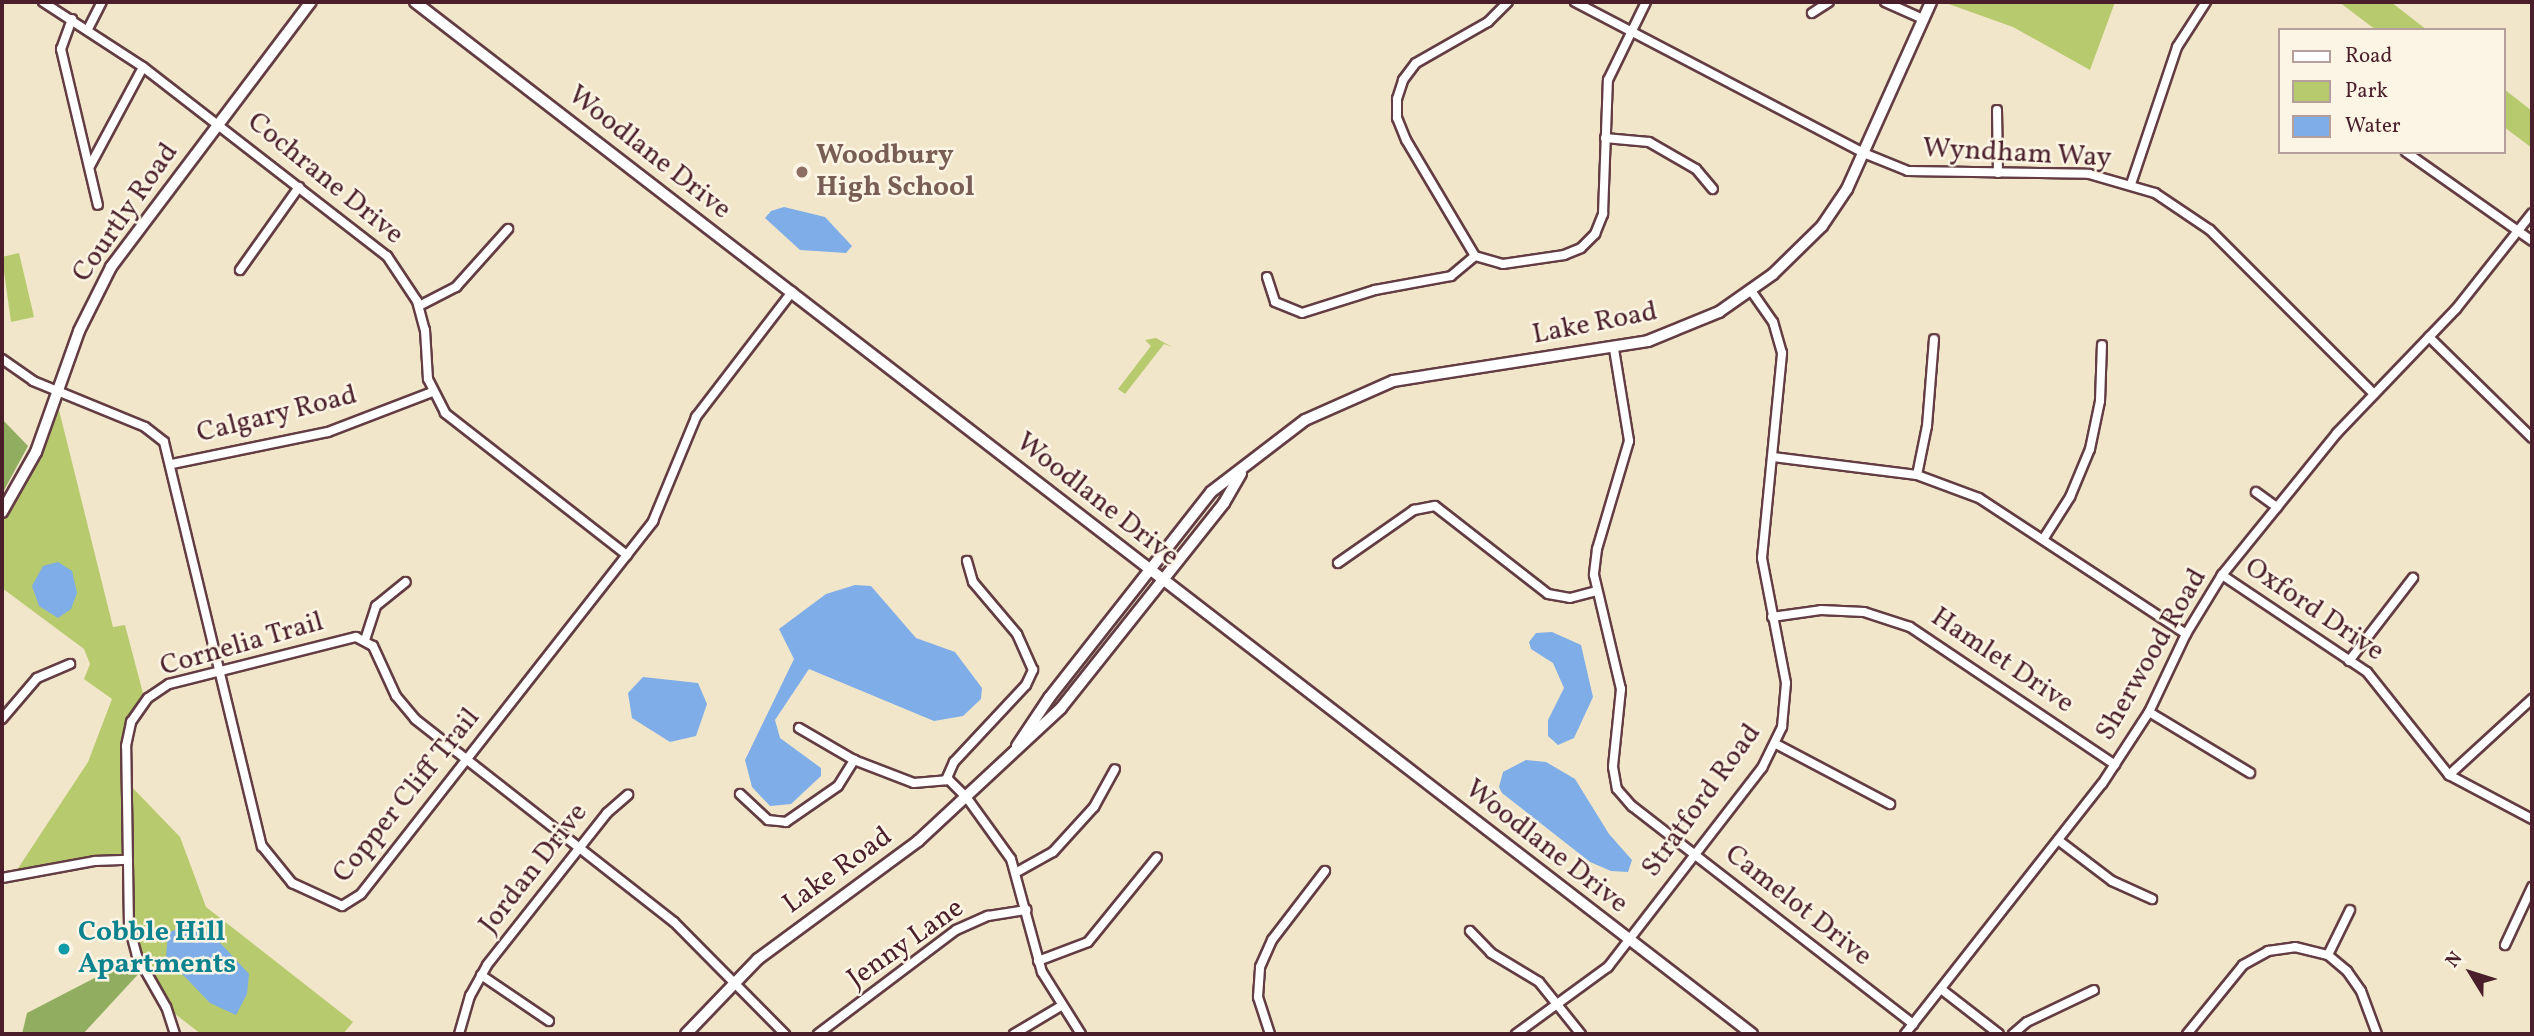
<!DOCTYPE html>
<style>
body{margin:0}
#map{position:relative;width:2534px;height:1036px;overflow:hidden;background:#f1e6ca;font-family:Vollkorn,serif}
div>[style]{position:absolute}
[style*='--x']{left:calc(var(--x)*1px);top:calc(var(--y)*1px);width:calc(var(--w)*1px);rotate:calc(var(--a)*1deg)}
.green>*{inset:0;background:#b7ca6d}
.forest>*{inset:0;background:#91ae60}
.water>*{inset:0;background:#7eade8}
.roads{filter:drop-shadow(2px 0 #633d43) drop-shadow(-2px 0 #633d43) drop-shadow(0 2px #633d43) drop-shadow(0 -2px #633d43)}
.street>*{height:8px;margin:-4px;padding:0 4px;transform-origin:4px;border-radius:4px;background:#fff}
.secondary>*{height:10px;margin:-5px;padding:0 5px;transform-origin:5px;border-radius:5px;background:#fff}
.dots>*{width:19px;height:19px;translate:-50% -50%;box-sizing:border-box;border:4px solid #fcf5e5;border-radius:50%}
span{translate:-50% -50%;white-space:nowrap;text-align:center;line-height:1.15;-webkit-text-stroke:5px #fcf5e5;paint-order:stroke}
.street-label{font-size:28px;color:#4a1f2b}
.education-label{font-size:28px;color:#785e54;font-weight:700}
.left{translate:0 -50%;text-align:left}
.culture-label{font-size:28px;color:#0d838f;font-weight:700}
.frame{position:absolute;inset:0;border:4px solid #4a1f2b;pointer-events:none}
.legend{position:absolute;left:2278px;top:28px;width:228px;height:126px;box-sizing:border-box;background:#fcf5e5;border:2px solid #b59f9b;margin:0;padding:9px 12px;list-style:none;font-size:21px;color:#4a1f2b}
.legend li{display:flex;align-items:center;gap:14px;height:35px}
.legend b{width:35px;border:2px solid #b59f9b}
.north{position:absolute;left:2436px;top:938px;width:70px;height:70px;-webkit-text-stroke:5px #fcf5e5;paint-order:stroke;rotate:308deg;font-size:19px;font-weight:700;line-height:28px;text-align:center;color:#4a1f2b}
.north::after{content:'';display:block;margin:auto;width:24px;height:32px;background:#4a1f2b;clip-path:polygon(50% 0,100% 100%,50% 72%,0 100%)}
</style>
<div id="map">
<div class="green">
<i style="clip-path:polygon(1943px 2px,2115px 2px,2090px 70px,2013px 27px)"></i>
<i style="clip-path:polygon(2339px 2px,2391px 2px,2427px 30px,2376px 30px)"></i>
<i style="clip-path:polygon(2504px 89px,2532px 111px,2532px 148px,2504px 127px)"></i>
<i style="clip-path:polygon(19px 253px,34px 317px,11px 322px,2px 257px)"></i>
<i style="clip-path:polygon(1156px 338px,1172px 347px,1164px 344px,1125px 394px,1118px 389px,1151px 346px,1145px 340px)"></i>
<i style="clip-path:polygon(57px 402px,113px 627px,125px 625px,145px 701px,131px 722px,127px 782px,180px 837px,206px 907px,353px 1022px,343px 1034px,201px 1034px,166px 1007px,132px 941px,127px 860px,13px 876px,88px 762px,112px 699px,84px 679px,90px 664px,84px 649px,2px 588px,2px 512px)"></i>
</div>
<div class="forest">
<i style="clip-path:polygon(2px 419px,28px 446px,2px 494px)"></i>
<i style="clip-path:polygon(137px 956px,143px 969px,83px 1034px,22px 1034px,27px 1013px)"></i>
</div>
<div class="water">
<i style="clip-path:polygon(784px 207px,825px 217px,852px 246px,846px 253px,800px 250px,765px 218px,771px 211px)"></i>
<i style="clip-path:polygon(58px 562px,72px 571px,77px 593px,71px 609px,58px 618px,39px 606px,32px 586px,43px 566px)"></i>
<i style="clip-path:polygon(855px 585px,871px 586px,916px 638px,955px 652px,982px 688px,981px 699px,963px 716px,934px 721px,809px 669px,775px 720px,780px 738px,821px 768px,821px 776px,791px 804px,770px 806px,752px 787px,745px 760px,794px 659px,779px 629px,826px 594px)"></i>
<i style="clip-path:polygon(1552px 632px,1581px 645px,1593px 697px,1574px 738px,1558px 745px,1548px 736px,1548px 720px,1564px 688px,1553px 663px,1531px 649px,1529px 642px,1536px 633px)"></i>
<i style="clip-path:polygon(643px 677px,698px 683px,707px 704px,696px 736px,670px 742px,632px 718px,628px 693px)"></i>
<i style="clip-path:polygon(1526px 760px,1546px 762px,1575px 779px,1609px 834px,1632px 860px,1628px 872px,1611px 871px,1590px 862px,1502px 793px,1499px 787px,1503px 772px)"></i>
<i style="clip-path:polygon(188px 924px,212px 934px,249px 974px,247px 994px,236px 1015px,210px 1003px,166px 957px,168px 933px)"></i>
</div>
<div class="roads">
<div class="street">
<i style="--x:43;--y:2;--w:119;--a:33"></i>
<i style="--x:143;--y:67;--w:309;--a:37.8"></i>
<i style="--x:387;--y:256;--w:54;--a:56.3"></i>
<i style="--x:417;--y:301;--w:30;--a:75"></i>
<i style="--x:425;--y:330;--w:49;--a:86.5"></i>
<i style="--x:428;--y:379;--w:38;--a:63"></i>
<i style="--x:445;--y:413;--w:231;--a:38"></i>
<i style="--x:1575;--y:2;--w:328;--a:27.6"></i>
<i style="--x:1866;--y:154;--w:45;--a:22"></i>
<i style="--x:1908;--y:171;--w:181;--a:0.9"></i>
<i style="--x:2089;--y:174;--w:69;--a:16.1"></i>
<i style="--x:2155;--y:193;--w:66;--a:33.9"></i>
<i style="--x:2210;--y:230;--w:232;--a:45"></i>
<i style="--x:1885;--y:2;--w:42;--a:24.1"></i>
<i style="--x:1812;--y:13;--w:20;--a:-33"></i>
<i style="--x:72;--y:19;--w:32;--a:110"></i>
<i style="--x:61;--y:49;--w:160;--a:76.7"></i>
<i style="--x:88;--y:29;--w:30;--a:-63"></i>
<i style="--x:1997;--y:110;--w:63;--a:89.1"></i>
<i style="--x:1605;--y:138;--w:44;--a:5.2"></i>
<i style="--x:1649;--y:142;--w:54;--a:29.9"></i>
<i style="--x:1696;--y:169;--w:26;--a:50"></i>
<i style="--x:2406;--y:152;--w:154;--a:35.2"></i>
<i style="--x:90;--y:166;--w:112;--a:-61.8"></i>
<i style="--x:2131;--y:184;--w:145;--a:-71.4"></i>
<i style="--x:2177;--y:47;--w:54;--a:-57.2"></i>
<i style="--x:1475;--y:256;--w:135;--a:-120.7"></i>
<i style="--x:1406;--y:140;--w:24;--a:-112"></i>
<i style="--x:1397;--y:118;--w:19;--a:-90"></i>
<i style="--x:1397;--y:99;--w:20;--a:-72"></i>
<i style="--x:1403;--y:80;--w:21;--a:-53"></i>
<i style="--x:1416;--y:63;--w:83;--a:-29.7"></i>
<i style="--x:1488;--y:22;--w:28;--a:-45"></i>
<i style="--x:240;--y:270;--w:102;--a:-54.6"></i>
<i style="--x:1267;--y:277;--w:26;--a:72"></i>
<i style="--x:1275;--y:302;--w:29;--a:22"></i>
<i style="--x:1302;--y:313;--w:77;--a:-17.5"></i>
<i style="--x:1375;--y:290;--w:77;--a:-10.4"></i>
<i style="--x:1451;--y:276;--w:31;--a:-40"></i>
<i style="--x:1475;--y:256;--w:29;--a:16"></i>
<i style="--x:1503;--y:264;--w:62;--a:-8.4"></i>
<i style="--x:1564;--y:255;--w:18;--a:-22"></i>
<i style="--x:1581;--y:248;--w:20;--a:-45"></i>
<i style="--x:1595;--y:234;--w:22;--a:-68"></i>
<i style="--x:1603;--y:214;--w:134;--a:-87.9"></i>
<i style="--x:1608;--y:80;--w:87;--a:-64"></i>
<i style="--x:419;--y:306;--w:42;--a:-27.2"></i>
<i style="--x:456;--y:287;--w:78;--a:-48.1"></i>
<i style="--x:2429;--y:337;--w:144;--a:44.4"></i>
<i style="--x:1614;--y:349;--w:93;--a:80.7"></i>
<i style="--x:1629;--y:441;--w:113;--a:106.5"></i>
<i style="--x:1597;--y:549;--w:26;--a:97"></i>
<i style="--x:1594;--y:575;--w:117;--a:76.7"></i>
<i style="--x:1621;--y:689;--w:78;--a:95.9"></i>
<i style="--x:1613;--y:767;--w:22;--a:80"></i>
<i style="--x:1617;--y:789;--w:23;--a:49"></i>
<i style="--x:1632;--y:806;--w:356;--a:37.8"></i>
<i style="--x:2;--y:359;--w:38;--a:35"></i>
<i style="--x:33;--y:381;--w:121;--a:22.3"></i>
<i style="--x:145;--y:427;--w:24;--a:38"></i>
<i style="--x:164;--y:442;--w:416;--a:76.4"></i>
<i style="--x:262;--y:846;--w:48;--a:51"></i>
<i style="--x:292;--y:883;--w:55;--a:24.7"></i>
<i style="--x:342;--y:906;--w:22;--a:-32"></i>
<i style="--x:361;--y:894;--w:474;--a:-51.9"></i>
<i style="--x:653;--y:521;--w:113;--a:-67.5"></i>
<i style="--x:696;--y:417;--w:158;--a:-52.5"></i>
<i style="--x:1773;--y:457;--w:145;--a:7.1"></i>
<i style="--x:1917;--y:475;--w:66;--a:20.4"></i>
<i style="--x:1979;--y:498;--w:248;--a:33.3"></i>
<i style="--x:172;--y:464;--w:159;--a:-11.6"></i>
<i style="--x:328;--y:432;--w:111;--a:-21"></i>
<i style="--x:1917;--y:475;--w:50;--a:-78.5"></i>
<i style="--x:1927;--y:426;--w:87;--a:-85.4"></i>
<i style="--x:2256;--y:492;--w:26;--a:36"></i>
<i style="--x:2044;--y:538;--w:49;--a:-57.6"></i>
<i style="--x:2070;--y:497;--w:52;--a:-67.4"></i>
<i style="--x:2090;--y:449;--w:49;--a:-78.2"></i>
<i style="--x:2100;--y:401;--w:56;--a:-88"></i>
<i style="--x:1338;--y:563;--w:93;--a:-34.9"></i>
<i style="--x:1414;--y:510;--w:21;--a:-11"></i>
<i style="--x:1435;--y:506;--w:143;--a:37.9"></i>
<i style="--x:1548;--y:594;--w:22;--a:10"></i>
<i style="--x:1570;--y:598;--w:27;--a:-15"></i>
<i style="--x:2222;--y:575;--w:174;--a:33.8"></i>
<i style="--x:2367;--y:672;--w:132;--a:51.5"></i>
<i style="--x:2449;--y:775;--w:94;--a:27.9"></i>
<i style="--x:1772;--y:617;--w:49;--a:-8.1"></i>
<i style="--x:1821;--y:610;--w:43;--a:2.7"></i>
<i style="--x:1864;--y:612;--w:48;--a:18.1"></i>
<i style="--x:1910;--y:627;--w:247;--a:33.9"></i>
<i style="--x:365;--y:640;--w:36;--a:-72"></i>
<i style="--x:376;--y:606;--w:38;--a:-39"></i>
<i style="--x:2349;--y:661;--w:105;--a:-52.4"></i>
<i style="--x:2149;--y:712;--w:118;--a:31.1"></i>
<i style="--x:2;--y:719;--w:54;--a:-49.5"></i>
<i style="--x:37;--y:678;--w:36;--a:-23"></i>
<i style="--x:799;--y:728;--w:64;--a:30.2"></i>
<i style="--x:854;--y:760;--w:64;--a:21"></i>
<i style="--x:914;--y:783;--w:35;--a:-5"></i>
<i style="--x:949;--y:780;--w:25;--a:45"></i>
<i style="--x:967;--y:798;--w:75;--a:54.2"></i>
<i style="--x:1011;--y:859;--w:117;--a:74.7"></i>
<i style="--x:1042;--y:972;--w:73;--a:57.8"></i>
<i style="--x:1776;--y:744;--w:129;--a:27.8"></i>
<i style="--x:2449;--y:775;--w:113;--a:-42.5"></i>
<i style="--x:946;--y:780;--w:20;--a:-66"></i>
<i style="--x:954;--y:762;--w:105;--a:-46.9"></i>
<i style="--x:1026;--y:685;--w:17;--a:-65"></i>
<i style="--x:1033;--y:670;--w:39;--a:-114"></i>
<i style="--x:1017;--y:634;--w:68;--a:-130.2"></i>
<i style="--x:973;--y:582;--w:22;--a:-106"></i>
<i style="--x:740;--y:794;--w:38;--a:43"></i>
<i style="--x:768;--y:820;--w:18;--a:6"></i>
<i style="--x:786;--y:822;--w:63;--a:-34.7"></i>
<i style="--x:838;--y:786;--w:31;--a:-58"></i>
<i style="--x:2058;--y:840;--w:68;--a:37.2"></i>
<i style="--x:2112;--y:881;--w:44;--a:24.2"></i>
<i style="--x:1017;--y:872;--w:41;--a:-29.1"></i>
<i style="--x:1053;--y:852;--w:61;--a:-47.7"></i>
<i style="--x:1094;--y:807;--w:43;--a:-61.1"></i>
<i style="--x:2;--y:878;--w:95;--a:-10.4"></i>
<i style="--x:95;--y:861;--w:33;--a:-2"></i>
<i style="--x:1470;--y:931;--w:30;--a:46"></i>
<i style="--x:1491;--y:953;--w:56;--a:31.1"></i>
<i style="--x:1539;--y:982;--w:67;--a:51.1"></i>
<i style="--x:2505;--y:945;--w:64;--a:-65"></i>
<i style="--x:2328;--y:955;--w:50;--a:-63.9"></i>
<i style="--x:1038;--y:961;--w:53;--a:-20.8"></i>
<i style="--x:1088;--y:942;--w:109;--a:-50.9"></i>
<i style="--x:481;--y:975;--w:82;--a:34.1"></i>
<i style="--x:1941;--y:989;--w:73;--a:37.8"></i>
<i style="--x:175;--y:1034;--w:28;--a:-108"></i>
<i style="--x:166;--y:1007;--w:59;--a:-119.6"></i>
<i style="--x:137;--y:956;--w:30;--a:-105"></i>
<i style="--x:129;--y:927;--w:181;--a:-90.9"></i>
<i style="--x:126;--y:746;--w:25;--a:-78"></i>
<i style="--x:131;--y:722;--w:29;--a:-55"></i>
<i style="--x:148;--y:698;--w:25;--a:-34"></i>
<i style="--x:169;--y:684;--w:193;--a:-14.1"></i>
<i style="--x:356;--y:637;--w:19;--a:28"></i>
<i style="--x:373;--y:646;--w:55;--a:65.3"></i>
<i style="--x:396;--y:696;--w:30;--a:50"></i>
<i style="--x:415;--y:719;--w:329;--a:38.1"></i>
<i style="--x:674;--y:922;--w:158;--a:45.3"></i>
<i style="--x:459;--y:1034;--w:40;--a:-74"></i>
<i style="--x:470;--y:996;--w:35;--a:-61"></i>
<i style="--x:487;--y:965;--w:194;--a:-51.7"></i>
<i style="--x:607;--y:813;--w:28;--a:-41"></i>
<i style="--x:818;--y:1034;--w:173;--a:-37"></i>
<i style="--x:956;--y:930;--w:35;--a:-24"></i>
<i style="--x:988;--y:916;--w:39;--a:-9"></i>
<i style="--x:1014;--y:1034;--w:55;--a:-30.8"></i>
<i style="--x:1270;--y:1034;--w:39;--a:-108"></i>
<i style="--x:1258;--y:997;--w:30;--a:-86"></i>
<i style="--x:1260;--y:967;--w:30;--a:-66"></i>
<i style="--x:1272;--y:940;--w:87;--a:-52.5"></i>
<i style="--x:1516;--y:1034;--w:114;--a:-36.1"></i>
<i style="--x:1608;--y:967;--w:252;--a:-52.3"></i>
<i style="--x:1762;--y:768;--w:46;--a:-64"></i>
<i style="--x:1782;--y:727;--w:44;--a:-84.8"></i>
<i style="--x:1786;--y:683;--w:127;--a:-100.9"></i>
<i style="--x:1762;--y:558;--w:206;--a:-84.4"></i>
<i style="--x:1782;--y:353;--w:32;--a:-106"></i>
<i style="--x:1773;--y:322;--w:38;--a:-125"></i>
<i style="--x:1905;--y:1034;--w:318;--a:-51.8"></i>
<i style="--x:2102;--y:784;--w:86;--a:-56.9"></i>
<i style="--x:2149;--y:712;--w:86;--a:-64.6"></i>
<i style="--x:2186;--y:634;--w:69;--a:-58.6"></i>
<i style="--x:2222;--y:575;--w:183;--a:-51"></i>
<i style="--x:2337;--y:433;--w:172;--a:-46.2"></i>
<i style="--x:2456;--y:309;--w:122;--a:-51.6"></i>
<i style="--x:2013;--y:1034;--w:18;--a:-41"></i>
<i style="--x:2027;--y:1022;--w:74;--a:-25.5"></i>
<i style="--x:2187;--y:1034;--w:89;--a:-50.9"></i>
<i style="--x:2243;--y:965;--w:29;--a:-29"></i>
<i style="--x:2268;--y:951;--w:27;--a:-8"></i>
<i style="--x:2295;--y:947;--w:34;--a:14"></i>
<i style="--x:2328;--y:955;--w:25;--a:40"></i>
<i style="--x:2347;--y:971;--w:24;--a:55"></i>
<i style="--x:2361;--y:991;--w:46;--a:69.6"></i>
</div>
<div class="secondary">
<i style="--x:415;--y:2;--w:1689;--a:37.66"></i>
<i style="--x:2;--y:512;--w:69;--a:-60.5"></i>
<i style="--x:36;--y:452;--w:128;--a:-70.4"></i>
<i style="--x:79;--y:331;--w:72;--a:-63.4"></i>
<i style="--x:111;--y:267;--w:332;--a:-53"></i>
<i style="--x:1017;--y:746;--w:58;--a:-56.3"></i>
<i style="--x:1049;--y:698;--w:262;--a:-51.8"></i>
<i style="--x:1211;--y:492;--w:118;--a:-37.5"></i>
<i style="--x:1305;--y:420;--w:96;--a:-23.9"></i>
<i style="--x:1393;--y:381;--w:258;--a:-8.9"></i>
<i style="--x:1648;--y:341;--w:77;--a:-22.2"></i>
<i style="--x:1719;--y:312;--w:66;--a:-35.1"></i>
<i style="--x:1773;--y:274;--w:69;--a:-44.4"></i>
<i style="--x:1822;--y:226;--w:45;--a:-56"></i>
<i style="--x:1847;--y:189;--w:205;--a:-65.8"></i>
<i style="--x:686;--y:1034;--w:104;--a:-46.2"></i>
<i style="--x:758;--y:959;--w:199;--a:-36.4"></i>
<i style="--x:918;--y:841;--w:195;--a:-42.9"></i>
<i style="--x:1061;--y:708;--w:262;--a:-51.5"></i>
<i style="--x:1224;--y:503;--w:34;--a:-60"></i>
</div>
</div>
<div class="dots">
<i style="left:802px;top:172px;background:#8d6e63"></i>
<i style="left:64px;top:949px;background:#0f9aa8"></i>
</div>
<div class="street-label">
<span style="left:649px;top:153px;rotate:38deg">Woodlane Drive</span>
<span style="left:2017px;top:154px;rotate:3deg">Wyndham Way</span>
<span style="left:325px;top:179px;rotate:39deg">Cochrane Drive</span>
<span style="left:126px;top:213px;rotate:-55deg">Courtly Road</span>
<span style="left:1595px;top:324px;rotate:-11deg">Lake Road</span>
<span style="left:277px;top:415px;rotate:-14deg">Calgary Road</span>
<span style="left:1097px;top:500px;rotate:38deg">Woodlane Drive</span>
<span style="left:2314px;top:610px;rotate:34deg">Oxford Drive</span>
<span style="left:242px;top:645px;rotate:-16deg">Cornelia Trail</span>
<span style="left:2152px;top:655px;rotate:-60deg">Sherwood Road</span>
<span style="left:2002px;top:661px;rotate:34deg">Hamlet Drive</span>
<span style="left:407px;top:796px;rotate:-51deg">Copper Cliff Trail</span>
<span style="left:1702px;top:801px;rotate:-54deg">Stratford Road</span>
<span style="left:1546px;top:847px;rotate:38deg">Woodlane Drive</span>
<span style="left:534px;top:869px;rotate:-52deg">Jordan Drive</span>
<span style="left:838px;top:871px;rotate:-36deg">Lake Road</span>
<span style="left:1798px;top:906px;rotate:38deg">Camelot Drive</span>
<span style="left:906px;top:944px;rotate:-35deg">Jenny Lane</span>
</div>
<div class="education-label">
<span class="left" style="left:816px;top:172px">Woodbury<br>High School</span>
</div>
<div class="culture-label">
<span class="left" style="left:78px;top:949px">Cobble Hill<br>Apartments</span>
</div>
<div class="frame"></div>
<ul class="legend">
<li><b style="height:9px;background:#fff"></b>Road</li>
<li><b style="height:19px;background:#b7ca6d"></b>Park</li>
<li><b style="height:19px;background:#7eade8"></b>Water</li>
</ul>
<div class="north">N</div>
</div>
